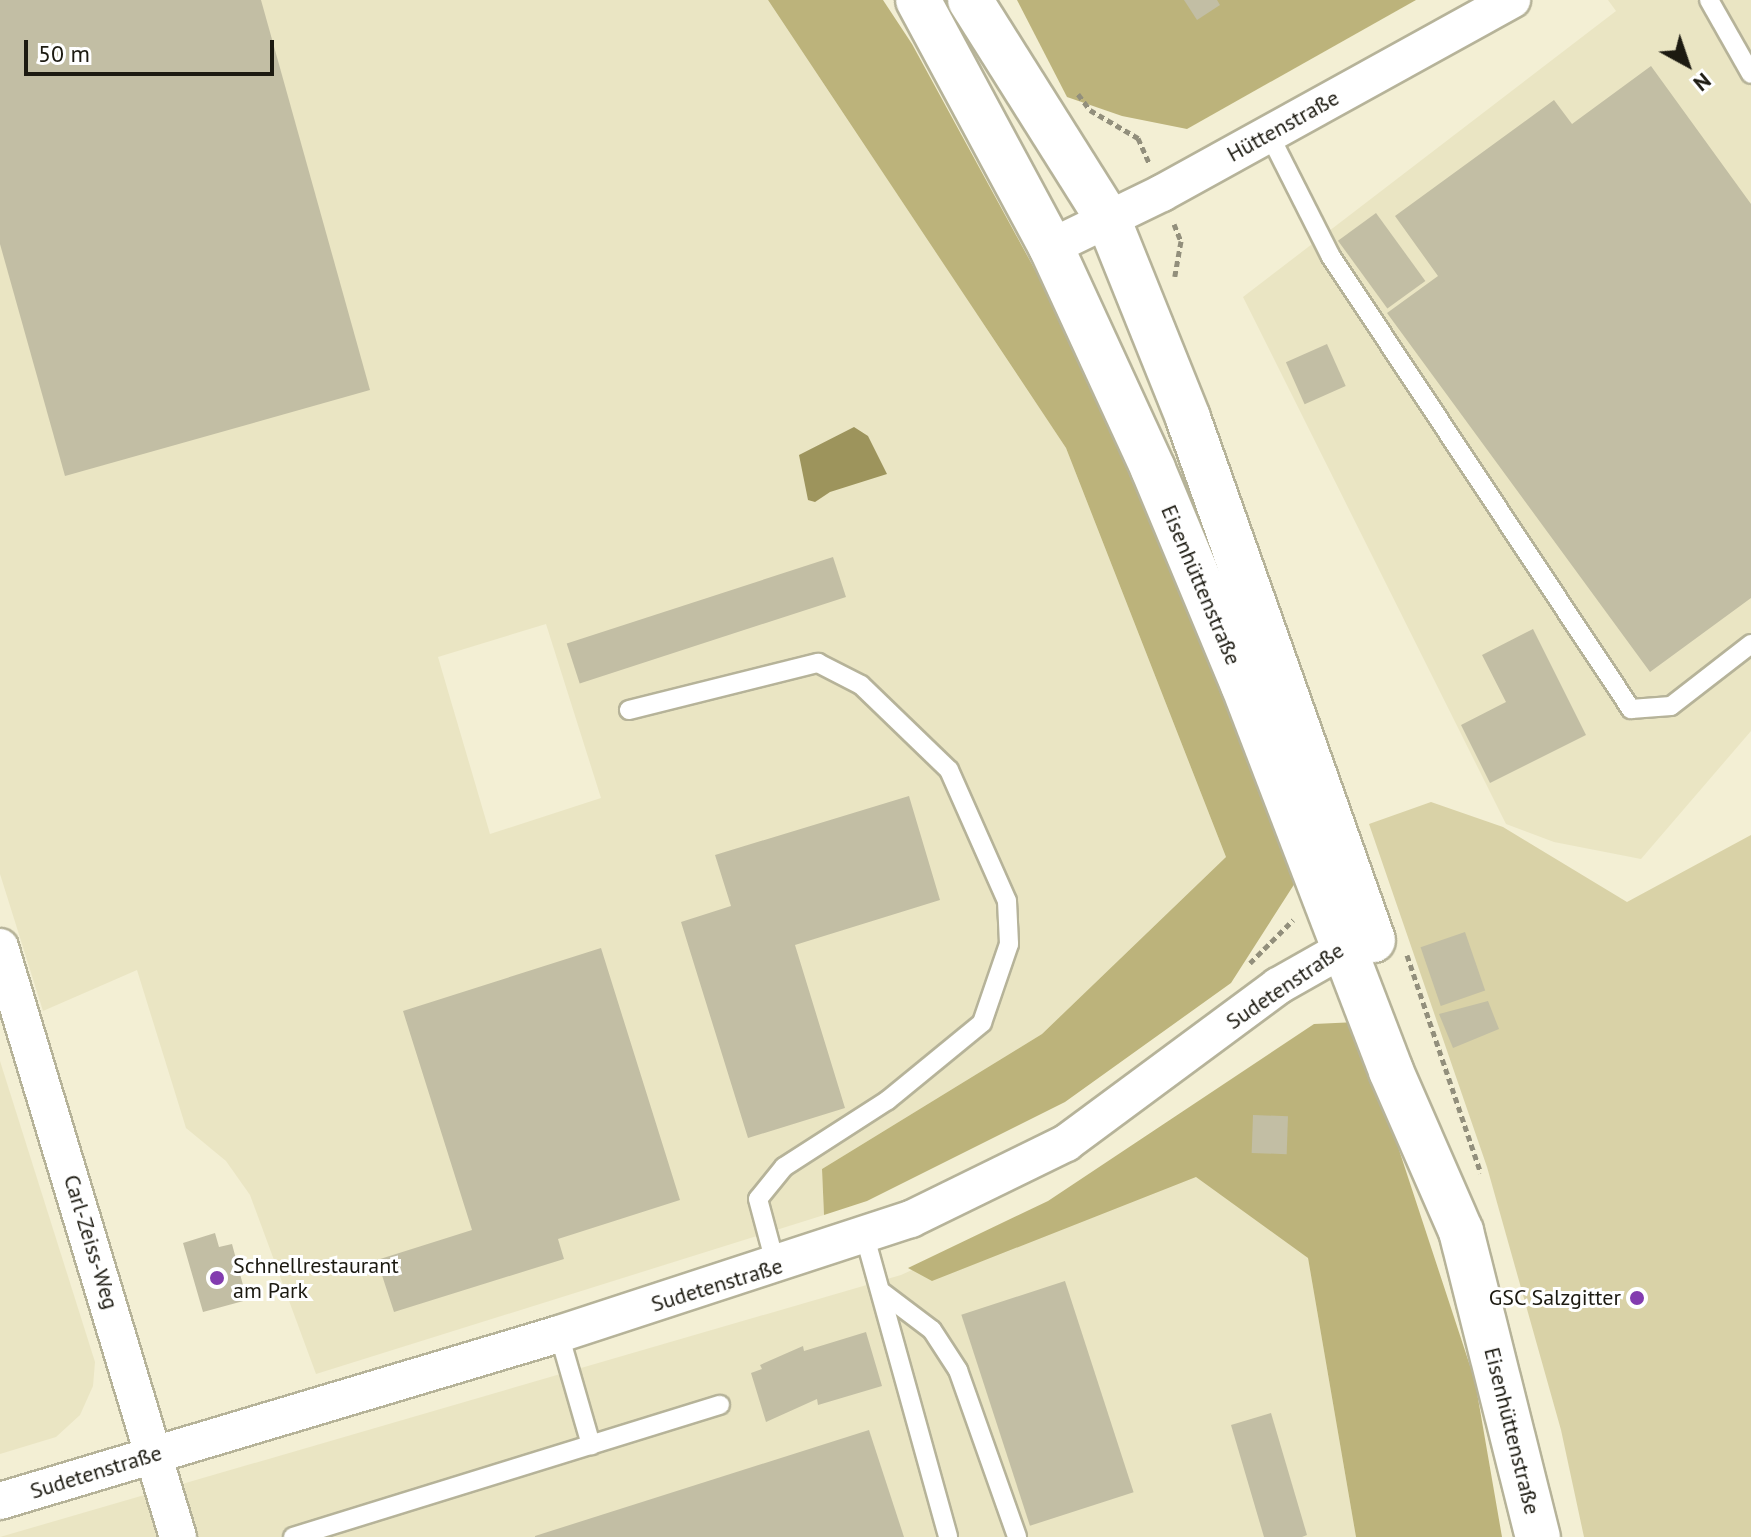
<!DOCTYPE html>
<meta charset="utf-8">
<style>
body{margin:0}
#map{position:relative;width:1751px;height:1537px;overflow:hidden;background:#f3efd4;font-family:"PT Sans",sans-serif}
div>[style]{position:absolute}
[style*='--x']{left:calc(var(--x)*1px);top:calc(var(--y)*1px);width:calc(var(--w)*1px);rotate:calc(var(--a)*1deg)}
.built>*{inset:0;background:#eae5c3}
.green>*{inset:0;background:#d9d2a7}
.forest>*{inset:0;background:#bcb37b}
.water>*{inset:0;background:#9d945c}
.building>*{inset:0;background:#c2bea4;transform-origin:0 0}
.path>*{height:5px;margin-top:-2.5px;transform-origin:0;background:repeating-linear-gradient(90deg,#928f7c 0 6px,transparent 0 10px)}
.roads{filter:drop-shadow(2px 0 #b6b399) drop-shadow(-2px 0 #b6b399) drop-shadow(0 2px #b6b399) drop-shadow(0 -2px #b6b399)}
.lane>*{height:18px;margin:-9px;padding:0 9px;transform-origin:9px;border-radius:9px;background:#fff}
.street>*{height:36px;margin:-18px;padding:0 18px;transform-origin:18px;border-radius:18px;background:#fff}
.secondary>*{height:44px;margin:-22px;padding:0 22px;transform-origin:22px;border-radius:22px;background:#fff}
.dots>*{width:22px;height:22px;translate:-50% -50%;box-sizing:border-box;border:4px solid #fff;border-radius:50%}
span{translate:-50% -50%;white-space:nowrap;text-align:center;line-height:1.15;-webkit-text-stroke:6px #fff;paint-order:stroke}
.street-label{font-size:22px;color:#1c1a11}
.poi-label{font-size:22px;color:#1c1a11}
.left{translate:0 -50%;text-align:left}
.right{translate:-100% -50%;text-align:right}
.north{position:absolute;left:1647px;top:24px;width:80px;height:80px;-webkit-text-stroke:6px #fff;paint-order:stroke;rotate:140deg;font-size:22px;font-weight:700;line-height:32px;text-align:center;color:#1c1a11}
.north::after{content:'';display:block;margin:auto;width:28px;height:36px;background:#1c1a11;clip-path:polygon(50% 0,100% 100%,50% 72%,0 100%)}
.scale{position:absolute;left:24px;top:40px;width:250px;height:36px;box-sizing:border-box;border:4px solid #1c1a11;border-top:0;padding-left:10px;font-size:24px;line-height:28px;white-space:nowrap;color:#1c1a11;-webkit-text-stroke:6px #fff;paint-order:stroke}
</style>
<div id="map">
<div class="built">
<i style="clip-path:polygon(evenodd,0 0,768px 0,1066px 448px,1226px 857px,1042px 1034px,822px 1169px,824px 1215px,316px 1374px,250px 1195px,226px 1161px,186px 1128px,137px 970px,43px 1011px,0 874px,0 0,546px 624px,601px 798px,490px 834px,438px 657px,546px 624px)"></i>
<i style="clip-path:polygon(1608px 0,1751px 0,1751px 731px,1641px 859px,1554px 842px,1506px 824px,1243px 297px,1616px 11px)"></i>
<i style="clip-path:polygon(0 1061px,95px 1362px,93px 1386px,80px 1415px,56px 1437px,0 1454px)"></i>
<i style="clip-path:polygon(1177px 1130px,1308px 1258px,1356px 1537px,0 1537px,901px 1275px,1048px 1208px)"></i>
</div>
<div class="green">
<i style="clip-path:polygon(1431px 802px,1503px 827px,1627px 902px,1751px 835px,1751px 1537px,1584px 1537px,1561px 1430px,1487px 1167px,1369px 824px)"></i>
</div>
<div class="forest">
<i style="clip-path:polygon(768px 0,883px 0,912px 44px,1089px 369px,1304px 869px,1231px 983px,1065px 1102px,867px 1201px,824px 1215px,822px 1169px,1042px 1034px,1226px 857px,1066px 448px)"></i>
<i style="clip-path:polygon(1017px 0,1416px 0,1187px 129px,1122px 116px,1067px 97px)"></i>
<i style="clip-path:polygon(1357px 1022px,1475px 1381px,1502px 1537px,1356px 1537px,1308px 1258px,1196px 1177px,932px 1281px,908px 1268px,1048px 1201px,1314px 1024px)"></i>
</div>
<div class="water">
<i style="clip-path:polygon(854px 427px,868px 436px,887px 474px,830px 492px,815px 502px,808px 500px,799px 455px)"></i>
</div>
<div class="building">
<i style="clip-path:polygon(0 0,261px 0,370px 390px,65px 476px,0 244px)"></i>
<i style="clip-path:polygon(1184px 0,1217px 0,1220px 5px,1197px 20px)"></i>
<i style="clip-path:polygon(1651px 66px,1751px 204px,1751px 598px,1650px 672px,1387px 313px,1438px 276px,1395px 216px,1554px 100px,1572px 124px)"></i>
<i style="left:1376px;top:213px;width:84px;height:47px;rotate:54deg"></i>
<i style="left:1327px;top:344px;width:46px;height:45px;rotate:66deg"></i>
<i style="left:833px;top:557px;width:42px;height:280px;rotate:72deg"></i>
<i style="clip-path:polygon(1533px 629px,1586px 735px,1490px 783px,1461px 725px,1506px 702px,1482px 655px)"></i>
<i style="clip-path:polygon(909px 796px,940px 900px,795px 945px,845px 1108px,748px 1138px,681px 922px,731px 906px,715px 855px)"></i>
<i style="left:1465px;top:932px;width:62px;height:47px;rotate:71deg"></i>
<i style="clip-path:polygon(601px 948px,680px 1200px,558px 1239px,564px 1259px,394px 1312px,377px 1260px,472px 1230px,403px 1011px)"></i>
<i style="clip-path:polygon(1488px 1001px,1499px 1029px,1453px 1048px,1439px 1014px)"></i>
<i style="left:1253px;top:1115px;width:35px;height:38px;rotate:2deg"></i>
<i style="clip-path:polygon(215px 1233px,219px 1247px,232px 1244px,247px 1300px,203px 1312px,183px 1243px)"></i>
<i style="left:1065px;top:1281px;width:222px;height:109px;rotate:72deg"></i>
<i style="clip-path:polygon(866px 1332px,882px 1386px,818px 1405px,817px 1399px,766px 1422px,751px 1373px,762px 1369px,760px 1365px,803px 1346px,804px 1351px)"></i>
<i style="clip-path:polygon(1271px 1413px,1307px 1535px,1302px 1537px,1264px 1537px,1231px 1425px)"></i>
<i style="clip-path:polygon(869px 1430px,904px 1537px,535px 1537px,535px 1536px)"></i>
</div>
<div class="path">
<i style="--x:1078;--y:94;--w:20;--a:53"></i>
<i style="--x:1090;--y:110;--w:56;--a:30.3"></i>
<i style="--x:1138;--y:138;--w:27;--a:66"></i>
<i style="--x:1174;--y:224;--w:18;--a:68"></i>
<i style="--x:1181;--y:241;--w:36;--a:100"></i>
<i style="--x:1407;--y:955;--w:230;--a:71.3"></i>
<i style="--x:1250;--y:963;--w:61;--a:-45"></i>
</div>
<div class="roads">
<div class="lane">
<i style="--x:1709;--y:0;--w:85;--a:60.4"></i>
<i style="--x:1269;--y:134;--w:136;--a:63.2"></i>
<i style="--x:1330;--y:255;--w:545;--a:56.46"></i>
<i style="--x:1631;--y:709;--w:40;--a:-4.3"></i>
<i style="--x:1671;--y:706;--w:101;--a:-37.8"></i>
<i style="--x:629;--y:710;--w:195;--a:-14"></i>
<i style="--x:818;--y:663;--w:48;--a:27.1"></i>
<i style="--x:861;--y:685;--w:122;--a:44"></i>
<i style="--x:949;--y:770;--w:143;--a:66.1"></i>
<i style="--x:1007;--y:901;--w:43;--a:87.3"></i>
<i style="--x:1009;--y:944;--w:83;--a:108.9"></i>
<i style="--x:982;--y:1023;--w:122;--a:140.7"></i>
<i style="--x:888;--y:1100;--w:124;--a:147.2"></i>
<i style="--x:784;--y:1167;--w:41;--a:129.1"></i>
<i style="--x:758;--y:1199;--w:69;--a:75"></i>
<i style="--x:865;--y:1237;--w:311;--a:74.5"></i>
<i style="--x:883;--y:1293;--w:61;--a:37.1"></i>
<i style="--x:932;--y:1330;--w:48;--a:57"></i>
<i style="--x:958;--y:1370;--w:177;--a:70.5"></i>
<i style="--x:559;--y:1334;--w:116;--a:73.9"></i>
<i style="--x:293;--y:1537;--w:447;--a:-17.2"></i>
</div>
<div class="street">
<i style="--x:1051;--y:247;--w:123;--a:-25.9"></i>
<i style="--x:1162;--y:193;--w:400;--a:-28.9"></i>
<i style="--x:0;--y:947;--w:616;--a:73.21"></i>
<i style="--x:0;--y:1501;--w:583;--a:-16.63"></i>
<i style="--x:559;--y:1334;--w:370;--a:-18.1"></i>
<i style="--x:911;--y:1219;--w:173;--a:-26.1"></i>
<i style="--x:1066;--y:1143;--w:264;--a:-36.5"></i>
<i style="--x:1278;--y:986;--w:103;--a:-29.5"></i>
</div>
<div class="secondary">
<i style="--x:918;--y:0;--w:281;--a:61.7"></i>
<i style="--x:1051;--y:247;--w:244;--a:65.3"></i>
<i style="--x:1153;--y:469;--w:234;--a:67.4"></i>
<i style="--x:1243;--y:685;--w:413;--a:69"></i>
<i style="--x:1391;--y:1071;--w:175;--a:66.4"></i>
<i style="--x:1461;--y:1231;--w:316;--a:75.9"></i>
<i style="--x:970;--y:0;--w:261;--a:57.8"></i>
<i style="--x:1109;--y:221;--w:212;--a:68.1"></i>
<i style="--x:1188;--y:418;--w:554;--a:70.49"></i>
</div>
</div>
<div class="dots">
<i style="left:217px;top:1278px;background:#833caf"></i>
<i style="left:1637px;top:1298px;background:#833caf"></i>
</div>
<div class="street-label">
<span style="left:1283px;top:126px;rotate:-29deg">Hüttenstraße</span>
<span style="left:1201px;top:585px;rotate:67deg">Eisenhüttenstraße</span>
<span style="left:1285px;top:986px;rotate:-34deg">Sudetenstraße</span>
<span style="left:91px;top:1242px;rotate:73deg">Carl-Zeiss-Weg</span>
<span style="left:717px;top:1285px;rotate:-17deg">Sudetenstraße</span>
<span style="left:1512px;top:1431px;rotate:76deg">Eisenhüttenstraße</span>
<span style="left:96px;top:1472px;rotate:-17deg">Sudetenstraße</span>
</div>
<div class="poi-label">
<span class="left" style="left:233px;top:1278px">Schnellrestaurant<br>am Park</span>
<span class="right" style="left:1621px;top:1298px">GSC Salzgitter</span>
</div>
<div class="north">N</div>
<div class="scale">50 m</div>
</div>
